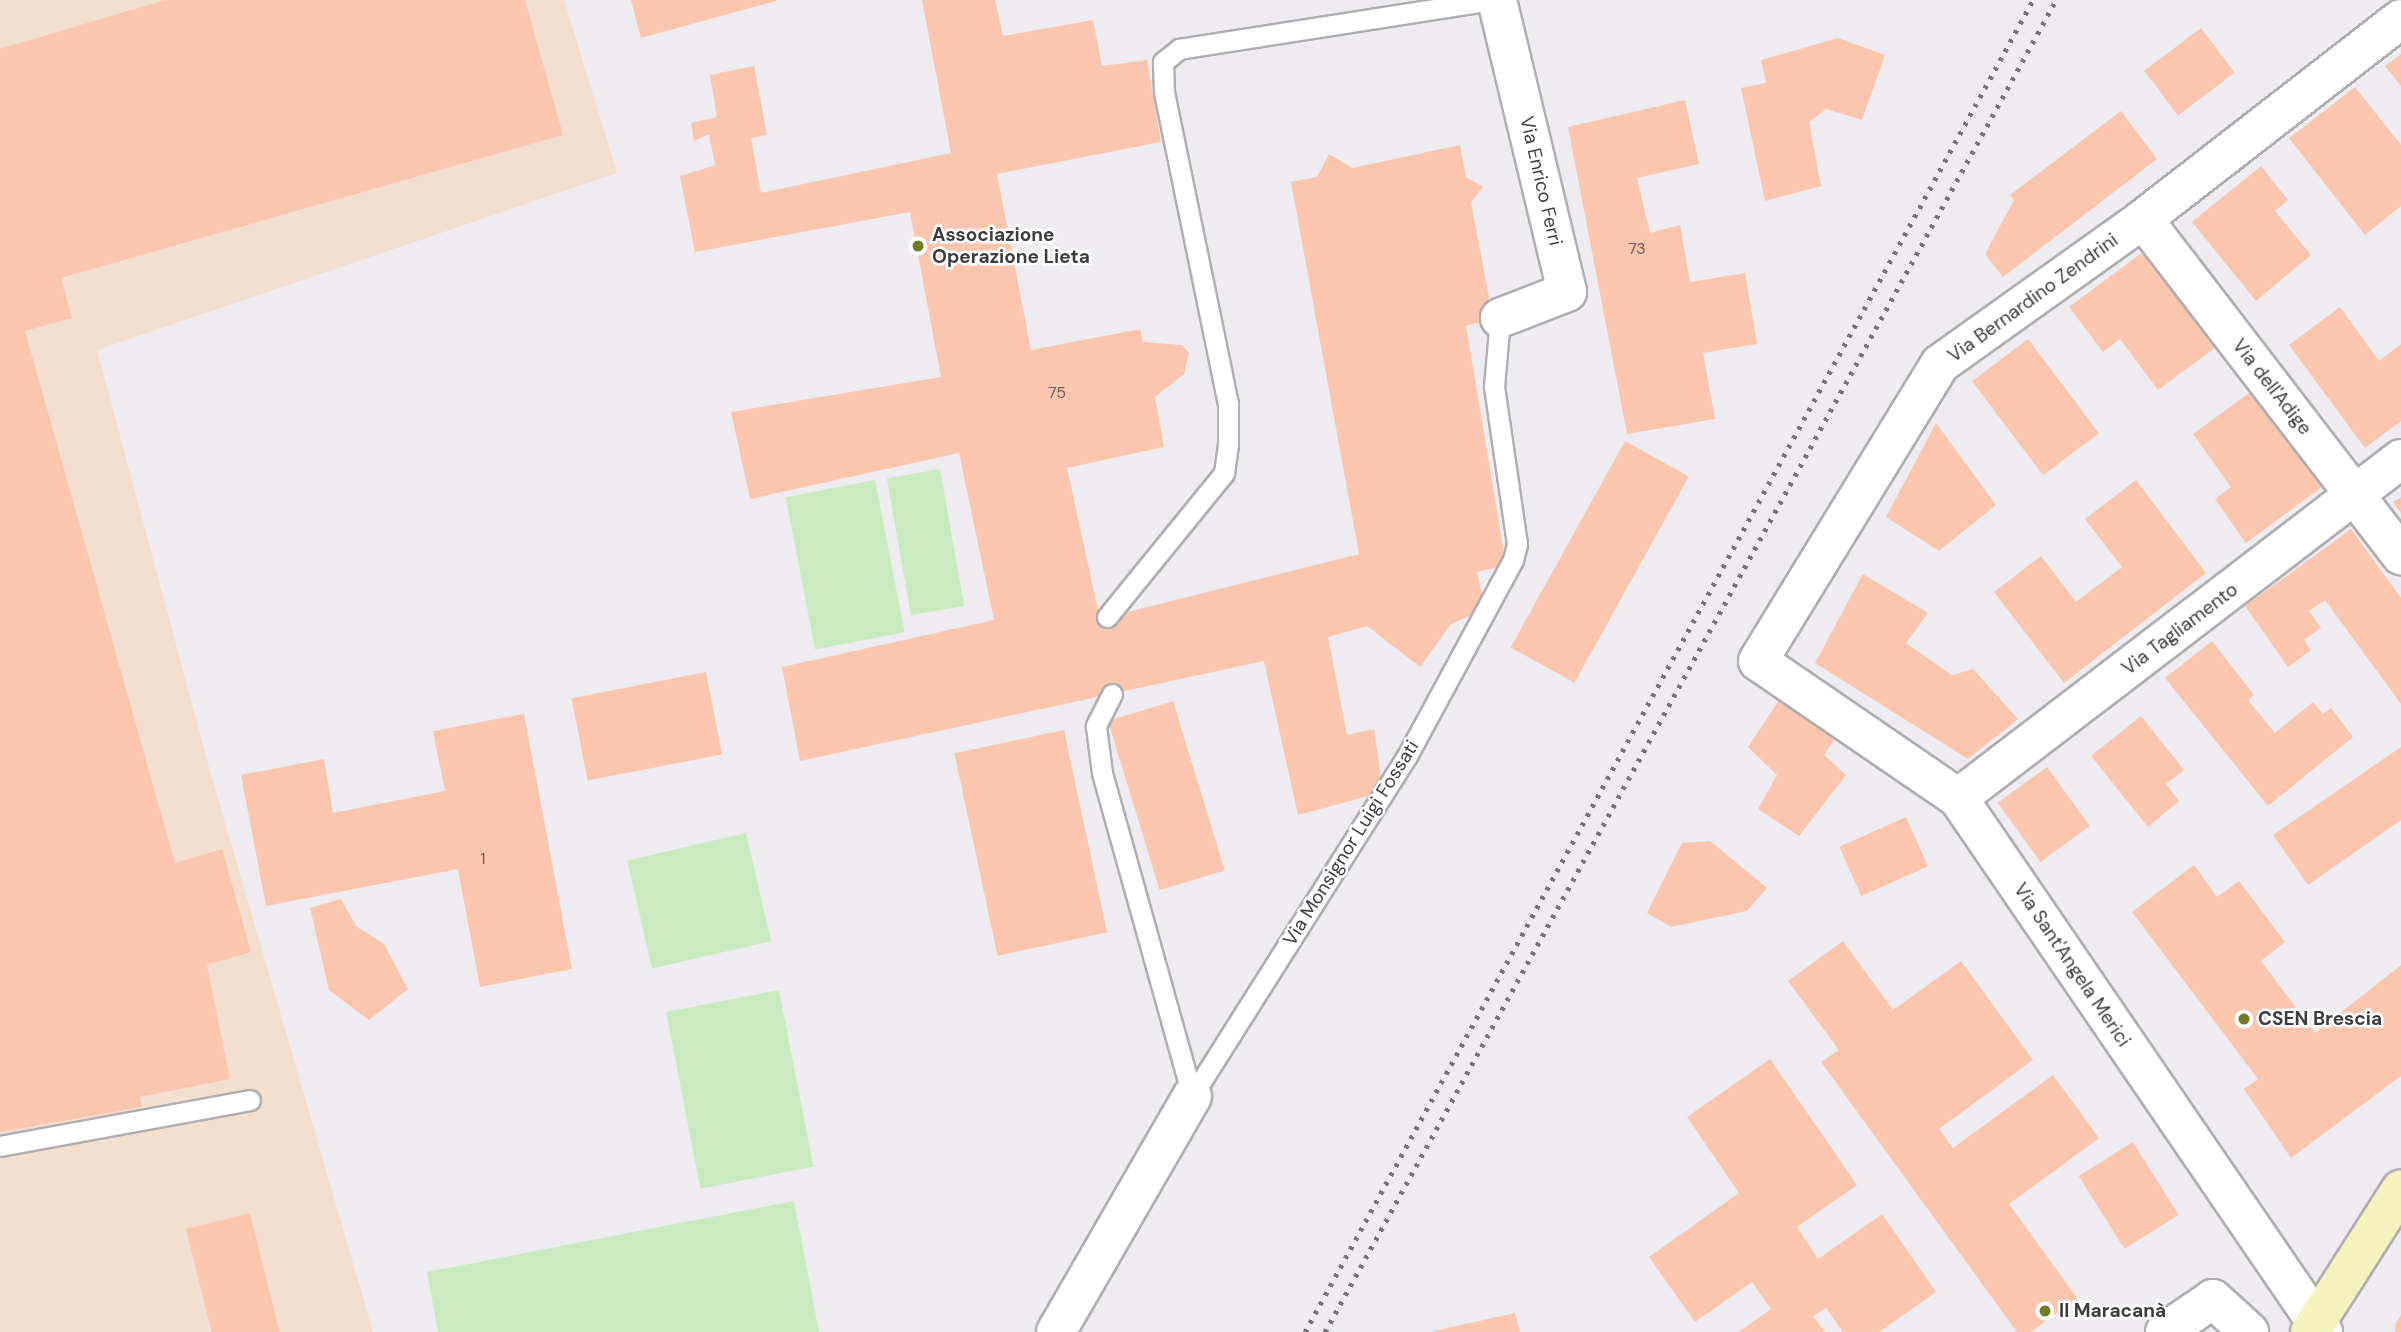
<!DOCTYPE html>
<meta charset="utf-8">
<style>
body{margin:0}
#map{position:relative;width:2401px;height:1332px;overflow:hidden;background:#eeecf0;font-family:"DM Sans",sans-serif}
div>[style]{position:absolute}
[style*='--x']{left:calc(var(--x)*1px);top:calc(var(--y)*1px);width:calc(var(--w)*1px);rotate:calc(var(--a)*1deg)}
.commercial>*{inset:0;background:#f2dfcf}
.green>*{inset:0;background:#caebc0;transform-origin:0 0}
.building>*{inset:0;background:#fac6ae;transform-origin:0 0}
.roads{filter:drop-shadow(2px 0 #b0aeb2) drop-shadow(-2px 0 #b0aeb2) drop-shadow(0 2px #b0aeb2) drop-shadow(0 -2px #b0aeb2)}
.lane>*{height:19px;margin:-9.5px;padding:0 9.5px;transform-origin:9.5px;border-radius:9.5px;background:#fff}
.street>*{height:38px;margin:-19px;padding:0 19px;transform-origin:19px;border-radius:19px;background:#fff}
.secondary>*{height:38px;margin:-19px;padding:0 19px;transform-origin:19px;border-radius:19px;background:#f4f3bd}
.rail>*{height:5px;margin-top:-2.5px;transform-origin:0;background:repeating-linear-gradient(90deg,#767477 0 3.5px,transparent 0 10.5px)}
.dots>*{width:19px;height:19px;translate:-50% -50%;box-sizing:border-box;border:4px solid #fff;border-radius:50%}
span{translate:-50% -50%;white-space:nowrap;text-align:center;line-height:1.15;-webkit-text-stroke:5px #fff;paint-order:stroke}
.number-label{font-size:16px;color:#6c5e5a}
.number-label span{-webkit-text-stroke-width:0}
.street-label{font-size:19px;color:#3d3c3e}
.poi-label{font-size:19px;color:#3d3c3e;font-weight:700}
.left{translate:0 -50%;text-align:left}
</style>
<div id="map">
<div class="commercial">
<i style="clip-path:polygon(0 0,564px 0,617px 173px,97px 350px,210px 771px,373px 1332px,0 1332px)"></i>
</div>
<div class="green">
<i style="left:940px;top:469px;width:139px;height:54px;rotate:80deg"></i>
<i style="left:875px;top:480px;width:155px;height:91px;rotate:79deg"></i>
<i style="left:746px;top:833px;width:111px;height:122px;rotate:77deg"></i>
<i style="left:779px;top:990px;width:180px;height:115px;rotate:79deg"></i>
<i style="clip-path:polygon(794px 1201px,819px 1332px,438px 1332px,427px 1272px)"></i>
</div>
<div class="building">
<i style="clip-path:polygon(165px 0,525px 0,563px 135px,61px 278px,72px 318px,25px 331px,175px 863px,222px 849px,251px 952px,207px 965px,230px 1079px,140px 1097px,142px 1107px,0 1132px,0 49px)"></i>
<i style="clip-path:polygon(631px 0,776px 0,776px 1px,641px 38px)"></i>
<i style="clip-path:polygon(922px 0,995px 0,1003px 36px,1093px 20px,1102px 66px,1147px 60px,1161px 142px,997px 174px,1031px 350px,1140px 329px,1143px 342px,1182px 345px,1189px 353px,1184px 374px,1155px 397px,1164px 447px,1067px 468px,1100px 619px,1359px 554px,1291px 182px,1317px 177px,1329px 154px,1352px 168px,1460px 145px,1466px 177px,1483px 187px,1471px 202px,1493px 319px,1466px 326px,1506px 565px,1477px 572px,1485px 609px,1451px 624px,1420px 667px,1367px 626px,1328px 637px,1347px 735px,1374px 729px,1383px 792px,1298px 815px,1264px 661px,800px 761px,782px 667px,994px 620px,959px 453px,750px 499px,731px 412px,941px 377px,910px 212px,695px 252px,680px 176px,715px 165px,709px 134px,694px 141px,691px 123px,717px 117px,710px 75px,754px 66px,767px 135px,751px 138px,761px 193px,951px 153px)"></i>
<i style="left:2201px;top:28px;width:56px;height:71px;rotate:53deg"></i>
<i style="clip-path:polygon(1838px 38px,1885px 55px,1862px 120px,1826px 109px,1809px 122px,1821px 186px,1765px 201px,1741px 88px,1766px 83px,1761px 60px)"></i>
<i style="clip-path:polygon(2401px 54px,2401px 86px,2385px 66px)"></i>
<i style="clip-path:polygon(2355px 87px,2401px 145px,2401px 206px,2365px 235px,2289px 138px)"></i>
<i style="clip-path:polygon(1685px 100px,1699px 164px,1637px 178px,1650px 233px,1680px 225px,1690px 282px,1745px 273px,1757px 344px,1703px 353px,1715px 419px,1627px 434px,1568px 127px)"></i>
<i style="clip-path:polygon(2121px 111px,2157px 159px,2003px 277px,1985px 254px,2014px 200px,2010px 195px)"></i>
<i style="clip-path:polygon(2261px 166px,2288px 200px,2275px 211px,2311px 255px,2256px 301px,2192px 222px)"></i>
<i style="clip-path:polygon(2147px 249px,2219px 345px,2158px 390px,2120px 339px,2103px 352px,2069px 307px)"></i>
<i style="clip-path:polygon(2340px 307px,2379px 361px,2401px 344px,2401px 421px,2365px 448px,2289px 345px)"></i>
<i style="left:2028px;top:339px;width:118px;height:70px;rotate:53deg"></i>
<i style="clip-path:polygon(2252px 391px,2322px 487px,2246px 543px,2215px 499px,2231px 487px,2193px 434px)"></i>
<i style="clip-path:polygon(1936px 423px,1996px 505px,1939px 551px,1886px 517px)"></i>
<i style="left:1625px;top:441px;width:73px;height:236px;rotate:29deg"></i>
<i style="clip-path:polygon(2136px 480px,2206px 573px,2064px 683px,1994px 592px,2041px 556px,2076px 602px,2122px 567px,2085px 519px)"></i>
<i style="clip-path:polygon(2401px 497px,2401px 513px,2393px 502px)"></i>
<i style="clip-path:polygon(2351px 529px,2401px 598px,2401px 704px,2325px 600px,2309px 611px,2321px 628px,2304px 640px,2311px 650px,2288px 667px,2245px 606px)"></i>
<i style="clip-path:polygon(1863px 574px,1928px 613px,1906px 643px,1952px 675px,1973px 669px,2018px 719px,1968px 759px,1815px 663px)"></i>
<i style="clip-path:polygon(2212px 641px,2254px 695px,2248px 700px,2275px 733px,2313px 702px,2323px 714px,2331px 708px,2353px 737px,2268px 806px,2165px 678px)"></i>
<i style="left:706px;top:672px;width:84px;height:137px;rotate:79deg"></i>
<i style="clip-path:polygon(1780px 699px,1838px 734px,1824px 755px,1846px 775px,1799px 836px,1758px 809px,1777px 775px,1748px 747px)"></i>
<i style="left:1173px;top:701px;width:177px;height:68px;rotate:73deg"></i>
<i style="clip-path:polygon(524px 714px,572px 969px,480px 987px,458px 869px,266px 906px,241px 775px,324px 759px,333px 813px,445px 791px,433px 731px)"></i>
<i style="clip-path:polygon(2141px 716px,2184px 770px,2166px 784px,2179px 801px,2148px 827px,2091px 756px)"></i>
<i style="left:1064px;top:730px;width:207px;height:112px;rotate:78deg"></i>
<i style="clip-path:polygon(2401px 747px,2401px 820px,2308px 885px,2273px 835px)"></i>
<i style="left:2047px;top:767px;width:73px;height:61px;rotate:54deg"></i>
<i style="left:1906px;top:817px;width:54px;height:73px;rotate:66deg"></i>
<i style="clip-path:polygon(1710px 841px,1767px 888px,1747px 911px,1671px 927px,1647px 913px,1682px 843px)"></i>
<i style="clip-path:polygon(2194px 865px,2217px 897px,2239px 881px,2285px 942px,2261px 961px,2315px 1033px,2401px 965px,2401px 1076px,2291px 1158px,2244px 1089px,2258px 1079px,2132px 912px)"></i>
<i style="clip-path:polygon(341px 899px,356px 926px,384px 944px,408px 989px,369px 1020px,329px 990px,310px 908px)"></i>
<i style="clip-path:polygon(1843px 941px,1893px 1010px,1961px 961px,2033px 1060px,1939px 1129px,1953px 1148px,2053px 1075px,2099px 1138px,2009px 1204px,2077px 1298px,2031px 1332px,2017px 1332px,1821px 1062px,1839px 1050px,1788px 981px)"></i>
<i style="clip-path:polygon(1770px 1059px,1857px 1185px,1797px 1227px,1818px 1259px,1882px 1214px,1936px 1292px,1879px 1332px,1843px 1332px,1826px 1308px,1813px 1316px,1825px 1332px,1739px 1332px,1771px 1309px,1752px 1282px,1695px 1322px,1649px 1257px,1739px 1193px,1687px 1117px)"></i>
<i style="left:2133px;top:1142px;width:86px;height:64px;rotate:58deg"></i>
<i style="left:250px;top:1213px;width:123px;height:66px;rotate:76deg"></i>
<i style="clip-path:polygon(1515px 1313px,1520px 1332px,1434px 1332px,1434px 1331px)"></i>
<i style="clip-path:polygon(2401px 1315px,2401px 1332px,2395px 1332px,2396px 1323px)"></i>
</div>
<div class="roads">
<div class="lane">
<i style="--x:1107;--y:617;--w:186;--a:-50.9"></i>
<i style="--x:1224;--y:473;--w:28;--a:-82"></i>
<i style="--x:1228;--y:445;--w:41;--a:-90"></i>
<i style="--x:1228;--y:404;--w:319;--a:-101.6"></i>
<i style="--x:1164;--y:91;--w:29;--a:-92"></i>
<i style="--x:1163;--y:62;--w:21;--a:-39"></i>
<i style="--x:1179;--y:49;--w:318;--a:-8.9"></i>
<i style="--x:1112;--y:694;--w:36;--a:117"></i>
<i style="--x:1096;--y:726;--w:47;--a:82.7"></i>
<i style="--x:1102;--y:773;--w:335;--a:74.4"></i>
<i style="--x:1192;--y:1096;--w:402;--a:-57.7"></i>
<i style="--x:1407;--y:756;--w:223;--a:-61.6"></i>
<i style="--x:1513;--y:560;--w:16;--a:-76"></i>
<i style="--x:1517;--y:544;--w:159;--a:-98.3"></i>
<i style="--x:1494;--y:387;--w:69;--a:-85"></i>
<i style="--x:0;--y:1146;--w:254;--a:-10.4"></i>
</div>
<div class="street">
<i style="--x:1497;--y:0;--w:300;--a:76.5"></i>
<i style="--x:1567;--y:292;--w:72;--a:158.8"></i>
<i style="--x:2143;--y:219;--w:424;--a:52.5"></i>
<i style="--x:1958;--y:798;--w:558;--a:-37.42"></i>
<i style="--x:1056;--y:1332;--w:272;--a:-60"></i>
<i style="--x:2165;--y:1332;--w:58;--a:-34.5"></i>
<i style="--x:2213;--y:1299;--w:49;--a:42.5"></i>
<i style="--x:2323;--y:1332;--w:647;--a:-124.35"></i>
<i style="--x:1958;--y:798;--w:242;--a:-145.6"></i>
<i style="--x:1758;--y:661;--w:348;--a:-58.5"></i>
<i style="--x:1940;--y:364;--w:249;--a:-35.5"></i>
<i style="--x:2143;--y:219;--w:326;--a:-37.8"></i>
</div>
<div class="secondary">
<i style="--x:2310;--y:1332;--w:169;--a:-57.5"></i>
</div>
</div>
<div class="rail">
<i style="--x:1305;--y:1332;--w:1518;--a:-61.34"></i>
<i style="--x:1325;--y:1332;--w:1519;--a:-61.24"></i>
</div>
<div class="dots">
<i style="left:918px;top:246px;background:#727b25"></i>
<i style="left:2244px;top:1019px;background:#727b25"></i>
<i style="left:2045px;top:1311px;background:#727b25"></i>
</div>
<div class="number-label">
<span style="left:1637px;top:249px">73</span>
<span style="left:1057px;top:393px">75</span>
<span style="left:483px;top:859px">1</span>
</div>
<div class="street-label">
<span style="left:1541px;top:181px;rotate:77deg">Via Enrico Ferri</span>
<span style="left:2033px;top:298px;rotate:-36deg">Via Bernardino Zendrini</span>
<span style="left:2272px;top:387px;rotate:52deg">Via dell'Adige</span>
<span style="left:2180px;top:629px;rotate:-37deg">Via Tagliamento</span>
<span style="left:1351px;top:843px;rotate:-58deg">Via Monsignor Luigi Fossati</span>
<span style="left:2072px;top:965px;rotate:56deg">Via Sant'Angela Merici</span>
</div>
<div class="poi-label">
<span class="left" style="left:932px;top:246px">Associazione<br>Operazione Lieta</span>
<span class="left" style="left:2258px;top:1019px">CSEN Brescia</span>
<span class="left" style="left:2059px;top:1311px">Il Maracanà</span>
</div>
</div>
